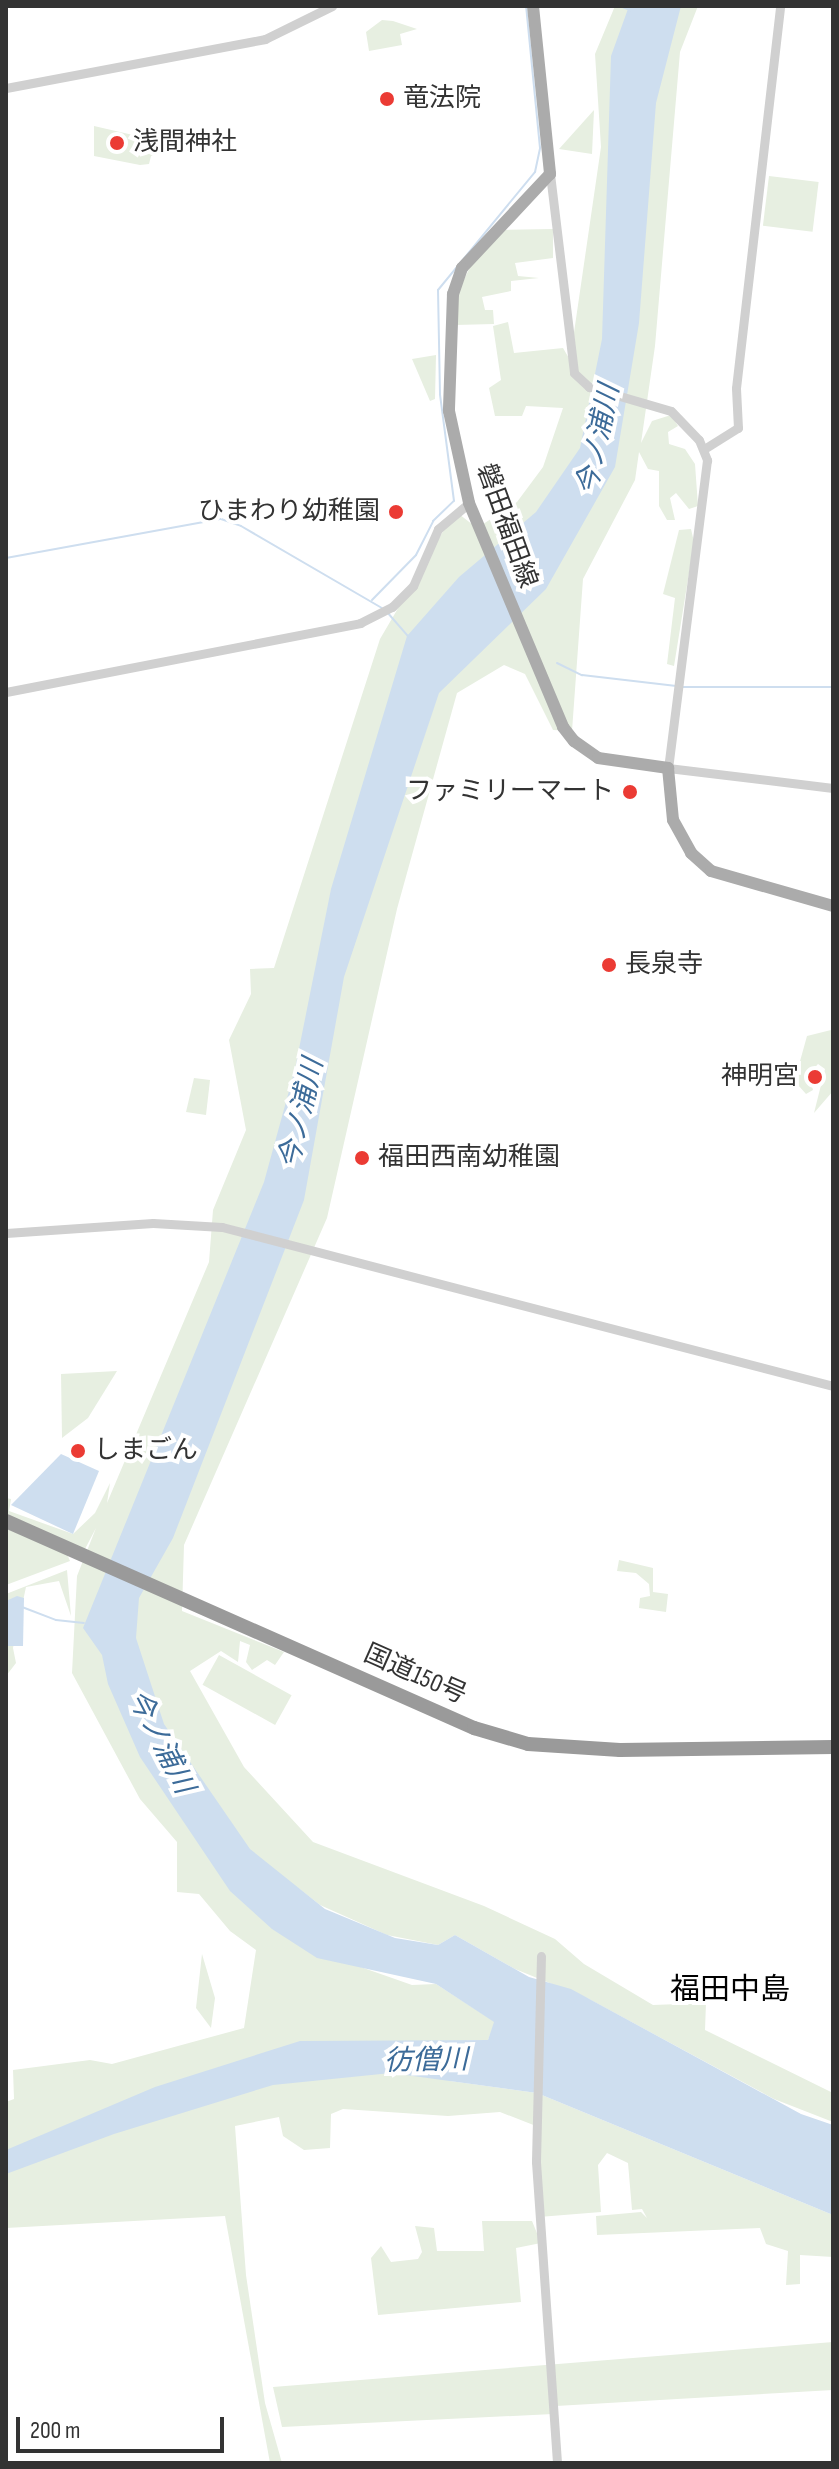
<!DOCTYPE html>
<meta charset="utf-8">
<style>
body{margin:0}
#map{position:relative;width:839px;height:2469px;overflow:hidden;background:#fff;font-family:"Sofia Sans Condensed","Noto Sans JP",sans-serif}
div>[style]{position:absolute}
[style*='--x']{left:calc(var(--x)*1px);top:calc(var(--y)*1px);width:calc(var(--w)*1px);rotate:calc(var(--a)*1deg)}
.green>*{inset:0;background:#e7efe1;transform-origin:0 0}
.water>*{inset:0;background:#cedeef}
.stream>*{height:2px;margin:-1px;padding:0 1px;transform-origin:1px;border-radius:1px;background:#cedeef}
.minor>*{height:9px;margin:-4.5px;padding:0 4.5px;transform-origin:4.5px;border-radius:4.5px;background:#d0d0d0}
.major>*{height:12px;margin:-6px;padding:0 6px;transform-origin:6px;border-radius:6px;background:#ababab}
.highway>*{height:14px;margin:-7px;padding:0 7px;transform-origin:7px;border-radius:7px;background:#9a9a9a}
.dots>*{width:22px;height:22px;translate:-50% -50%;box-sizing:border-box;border:4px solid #fff;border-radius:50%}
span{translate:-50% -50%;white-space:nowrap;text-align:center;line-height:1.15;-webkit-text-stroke:8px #fff;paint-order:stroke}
.poi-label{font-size:26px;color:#333}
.left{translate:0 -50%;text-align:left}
.right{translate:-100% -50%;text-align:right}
.street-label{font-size:26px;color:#333}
.water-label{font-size:28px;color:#3c6b99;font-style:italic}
.quarter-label{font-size:30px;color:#000}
.frame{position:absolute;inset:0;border:8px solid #333;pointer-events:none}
.scale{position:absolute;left:16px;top:2417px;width:208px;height:36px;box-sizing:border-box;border:4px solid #333;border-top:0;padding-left:10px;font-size:24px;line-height:28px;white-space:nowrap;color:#333;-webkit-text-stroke:6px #fff;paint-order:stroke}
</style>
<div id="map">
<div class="green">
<i style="clip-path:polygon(615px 6px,698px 6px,680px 52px,655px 346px,641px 443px,652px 421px,671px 415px,678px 426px,668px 432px,669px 444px,685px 449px,695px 464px,698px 506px,689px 509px,676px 493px,670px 498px,675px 520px,667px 520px,659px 506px,659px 471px,648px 469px,639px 452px,635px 480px,583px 579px,572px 731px,553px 730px,525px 674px,504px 665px,457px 693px,397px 909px,327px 1218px,184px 1545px,182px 1611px,284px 1652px,275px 1665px,267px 1660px,252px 1670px,246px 1662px,250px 1645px,240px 1641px,238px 1662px,221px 1651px,190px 1671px,244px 1767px,313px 1842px,484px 1906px,555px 1939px,584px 1964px,653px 2005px,706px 2003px,705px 2030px,833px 2093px,833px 2122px,774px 2099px,589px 1999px,515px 1969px,455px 1935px,438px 1945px,387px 1935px,320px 1905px,297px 1887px,298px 1945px,412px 1985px,436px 1984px,495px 2022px,488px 2040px,467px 2040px,450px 2081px,537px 2093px,833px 2215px,833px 2257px,800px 2255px,800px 2284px,786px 2285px,788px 2251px,766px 2244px,760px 2228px,597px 2235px,596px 2216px,641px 2212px,647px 2218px,642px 2209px,632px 2210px,628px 2163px,607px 2153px,598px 2165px,601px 2212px,539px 2217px,536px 2126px,500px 2112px,448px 2116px,343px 2109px,331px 2114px,330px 2148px,304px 2150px,283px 2136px,279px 2117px,235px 2126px,246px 2275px,265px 2403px,282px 2463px,270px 2463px,225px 2216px,6px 2228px,6px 2102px,14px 2099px,13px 2070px,90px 2060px,112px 2064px,244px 2028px,256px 1950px,230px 1931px,199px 1894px,177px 1892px,177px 1842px,140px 1799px,72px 1673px,77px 1576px,96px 1528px,85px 1549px,6px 1515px,6px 1498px,11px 1499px,9px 1511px,73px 1534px,95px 1513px,110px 1483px,107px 1503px,209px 1262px,213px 1210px,246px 1130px,229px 1040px,251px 994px,250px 969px,274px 968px,380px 639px,455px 511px,477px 528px,517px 502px,543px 467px,563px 408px,526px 406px,522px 416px,495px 416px,489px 388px,501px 380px,493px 326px,508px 322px,514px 353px,563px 348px,570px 360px,601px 147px,595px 54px)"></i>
<i style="clip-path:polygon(382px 20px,393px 21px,417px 29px,400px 34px,402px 45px,369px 51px,366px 32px)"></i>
<i style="clip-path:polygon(594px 110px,592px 154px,559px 149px)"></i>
<i style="clip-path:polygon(94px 126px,159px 141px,162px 152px,151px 156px,149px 164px,140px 165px,94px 156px)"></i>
<i style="left:769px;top:176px;width:50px;height:50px;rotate:7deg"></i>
<i style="clip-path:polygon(553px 229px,553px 258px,515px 263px,518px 276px,539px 278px,511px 281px,511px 291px,482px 297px,485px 310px,493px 310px,494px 324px,455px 325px,459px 290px,472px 263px,501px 230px)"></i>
<i style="clip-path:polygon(436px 355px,435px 399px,430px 401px,412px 359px)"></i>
<i style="clip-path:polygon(691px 529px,694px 542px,674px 666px,667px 664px,675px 598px,663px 594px,679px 530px)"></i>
<i style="clip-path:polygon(831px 1030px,833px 1091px,814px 1113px,825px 1069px,818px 1064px,809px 1074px,813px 1090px,806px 1094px,798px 1085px,797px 1072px,807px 1036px)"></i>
<i style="clip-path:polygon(194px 1078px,210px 1080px,206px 1115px,186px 1112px)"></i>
<i style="clip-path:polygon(117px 1371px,88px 1418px,62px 1438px,61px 1374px)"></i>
<i style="clip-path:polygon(6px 1527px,67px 1554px,70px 1561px,6px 1585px)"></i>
<i style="clip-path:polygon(619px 1560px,653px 1568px,653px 1592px,668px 1594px,666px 1612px,639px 1608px,640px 1598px,650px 1596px,649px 1584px,636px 1573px,617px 1571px)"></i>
<i style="clip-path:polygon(67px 1570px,71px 1616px,59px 1581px,26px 1587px,13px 1648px,16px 1663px,6px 1676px,6px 1594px)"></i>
<i style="left:219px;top:1655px;width:83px;height:34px;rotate:29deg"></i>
<i style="clip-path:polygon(202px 1954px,215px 1998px,211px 2028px,196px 2008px)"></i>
<i style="clip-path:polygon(482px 2221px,532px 2221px,541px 2243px,516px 2248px,521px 2302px,378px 2315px,371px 2258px,381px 2246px,391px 2262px,418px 2259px,422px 2252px,415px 2226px,434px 2228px,437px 2251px,484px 2251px)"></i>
<i style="clip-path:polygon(833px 2342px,833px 2390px,556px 2406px,553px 2414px,282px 2427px,273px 2387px)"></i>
</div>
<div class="water">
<i style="clip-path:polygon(629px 6px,681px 6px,656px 103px,639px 323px,615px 467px,546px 589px,439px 693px,344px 977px,304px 1200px,173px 1538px,139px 1598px,136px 1638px,164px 1724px,250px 1849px,325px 1909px,395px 1938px,438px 1945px,455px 1935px,529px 1977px,571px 1989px,801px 2114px,833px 2125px,833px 2215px,537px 2093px,391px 2073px,273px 2085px,114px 2134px,6px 2174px,6px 2150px,155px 2087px,300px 2041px,488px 2040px,494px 2022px,436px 1984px,317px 1958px,272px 1929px,230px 1891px,140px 1757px,108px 1684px,102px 1655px,83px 1628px,264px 1182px,295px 1069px,331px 889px,407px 636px,459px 577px,536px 512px,580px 448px,602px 339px,611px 56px)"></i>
<i style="clip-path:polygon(61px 1454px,99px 1471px,73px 1534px,11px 1505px)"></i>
<i style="clip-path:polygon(17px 1596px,24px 1598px,23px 1646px,6px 1646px,6px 1601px)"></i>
</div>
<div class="stream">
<i style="--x:620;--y:6;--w:11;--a:22"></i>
<i style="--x:6;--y:558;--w:219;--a:-10.3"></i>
<i style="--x:221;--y:519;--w:21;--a:19"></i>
<i style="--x:241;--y:526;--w:163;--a:30.2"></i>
<i style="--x:372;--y:600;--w:63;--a:-45.6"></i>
<i style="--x:416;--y:555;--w:38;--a:-63"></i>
<i style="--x:433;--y:521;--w:29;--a:-44"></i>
<i style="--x:454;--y:501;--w:108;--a:-97.5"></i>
<i style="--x:440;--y:394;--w:104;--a:-91.1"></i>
<i style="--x:438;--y:290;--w:153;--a:-50.6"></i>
<i style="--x:535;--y:172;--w:25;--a:-78"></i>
<i style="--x:540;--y:148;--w:143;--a:-95.6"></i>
<i style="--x:387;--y:612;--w:33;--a:49"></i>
<i style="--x:557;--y:663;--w:28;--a:26"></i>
<i style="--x:582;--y:675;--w:95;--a:6.7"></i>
<i style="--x:682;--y:687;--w:151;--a:0"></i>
<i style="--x:22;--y:1607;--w:36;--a:21"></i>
<i style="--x:56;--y:1620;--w:28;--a:6"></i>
</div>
<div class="minor">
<i style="--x:6;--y:88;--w:264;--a:-10.7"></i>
<i style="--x:265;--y:39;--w:75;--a:-26.2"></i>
<i style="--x:550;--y:174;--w:200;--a:83.1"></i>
<i style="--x:574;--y:373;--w:21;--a:43"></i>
<i style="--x:589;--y:387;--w:85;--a:16.3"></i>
<i style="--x:671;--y:411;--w:40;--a:46"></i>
<i style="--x:699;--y:440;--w:22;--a:68"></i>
<i style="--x:707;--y:460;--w:310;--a:97.2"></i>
<i style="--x:668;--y:768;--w:166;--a:6.9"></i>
<i style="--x:704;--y:449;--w:40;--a:-32"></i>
<i style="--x:738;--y:428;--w:40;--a:-92.9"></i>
<i style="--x:736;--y:388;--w:385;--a:-83.4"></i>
<i style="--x:6;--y:692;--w:361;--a:-11"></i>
<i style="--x:360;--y:623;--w:36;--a:-27"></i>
<i style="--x:392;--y:607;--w:30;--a:-45"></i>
<i style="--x:413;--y:586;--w:62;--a:-66.3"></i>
<i style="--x:438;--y:529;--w:40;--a:-40"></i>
<i style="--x:6;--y:1233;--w:147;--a:-3.9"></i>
<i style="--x:153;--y:1223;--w:69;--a:3.3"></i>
<i style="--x:222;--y:1227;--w:631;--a:14.59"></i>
<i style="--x:541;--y:1956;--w:206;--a:91.4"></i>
<i style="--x:536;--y:2162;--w:302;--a:86"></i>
</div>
<div class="major">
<i style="--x:533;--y:6;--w:169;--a:84.2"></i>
<i style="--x:550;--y:174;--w:129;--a:133.1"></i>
<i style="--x:462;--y:268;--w:28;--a:109"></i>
<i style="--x:453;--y:294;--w:117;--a:92"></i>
<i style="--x:449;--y:411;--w:94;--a:77.7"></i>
<i style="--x:469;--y:503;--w:243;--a:67.2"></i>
<i style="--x:563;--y:727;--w:18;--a:52"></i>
<i style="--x:574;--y:741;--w:29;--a:35"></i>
<i style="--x:598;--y:758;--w:71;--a:8.1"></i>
<i style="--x:668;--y:768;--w:52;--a:84.5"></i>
<i style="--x:673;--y:820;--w:38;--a:61"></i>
<i style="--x:691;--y:853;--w:27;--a:42"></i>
<i style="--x:711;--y:871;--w:127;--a:16"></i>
</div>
<div class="highway">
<i style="--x:6;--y:1521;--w:512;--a:23.86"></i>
<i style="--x:474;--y:1728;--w:56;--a:16.5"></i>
<i style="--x:528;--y:1744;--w:92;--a:3.7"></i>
<i style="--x:620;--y:1750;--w:213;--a:-0.8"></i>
</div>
<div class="dots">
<i style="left:387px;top:99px;background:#eb3b34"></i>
<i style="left:117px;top:143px;background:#eb3b34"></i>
<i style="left:396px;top:512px;background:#eb3b34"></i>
<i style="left:630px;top:792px;background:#eb3b34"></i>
<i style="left:609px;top:965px;background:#eb3b34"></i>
<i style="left:815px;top:1077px;background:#eb3b34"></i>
<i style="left:362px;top:1158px;background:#eb3b34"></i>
<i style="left:78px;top:1451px;background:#eb3b34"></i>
</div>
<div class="poi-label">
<span class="left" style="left:403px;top:99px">竜法院</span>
<span class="left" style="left:133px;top:143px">浅間神社</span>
<span class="right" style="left:380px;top:512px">ひまわり幼稚園</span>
<span class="right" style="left:614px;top:792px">ファミリーマート</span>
<span class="left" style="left:625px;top:965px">長泉寺</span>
<span class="right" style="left:799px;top:1077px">神明宮</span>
<span class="left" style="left:378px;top:1158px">福田西南幼稚園</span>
<span class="left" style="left:94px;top:1451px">しまごん</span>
</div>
<div class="street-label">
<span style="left:506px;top:526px;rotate:70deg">磐田福田線</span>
<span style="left:415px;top:1675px;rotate:24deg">国道150号</span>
</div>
<div class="water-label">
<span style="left:599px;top:440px;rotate:-78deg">今ノ浦川</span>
<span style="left:302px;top:1114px;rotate:-77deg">今ノ浦川</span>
<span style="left:160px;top:1742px;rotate:63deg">今ノ浦川</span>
<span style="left:426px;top:2061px;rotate:-1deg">彷僧川</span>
</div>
<div class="quarter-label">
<span style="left:730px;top:1990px">福田中島</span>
</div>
<div class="frame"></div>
<div class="scale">200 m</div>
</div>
